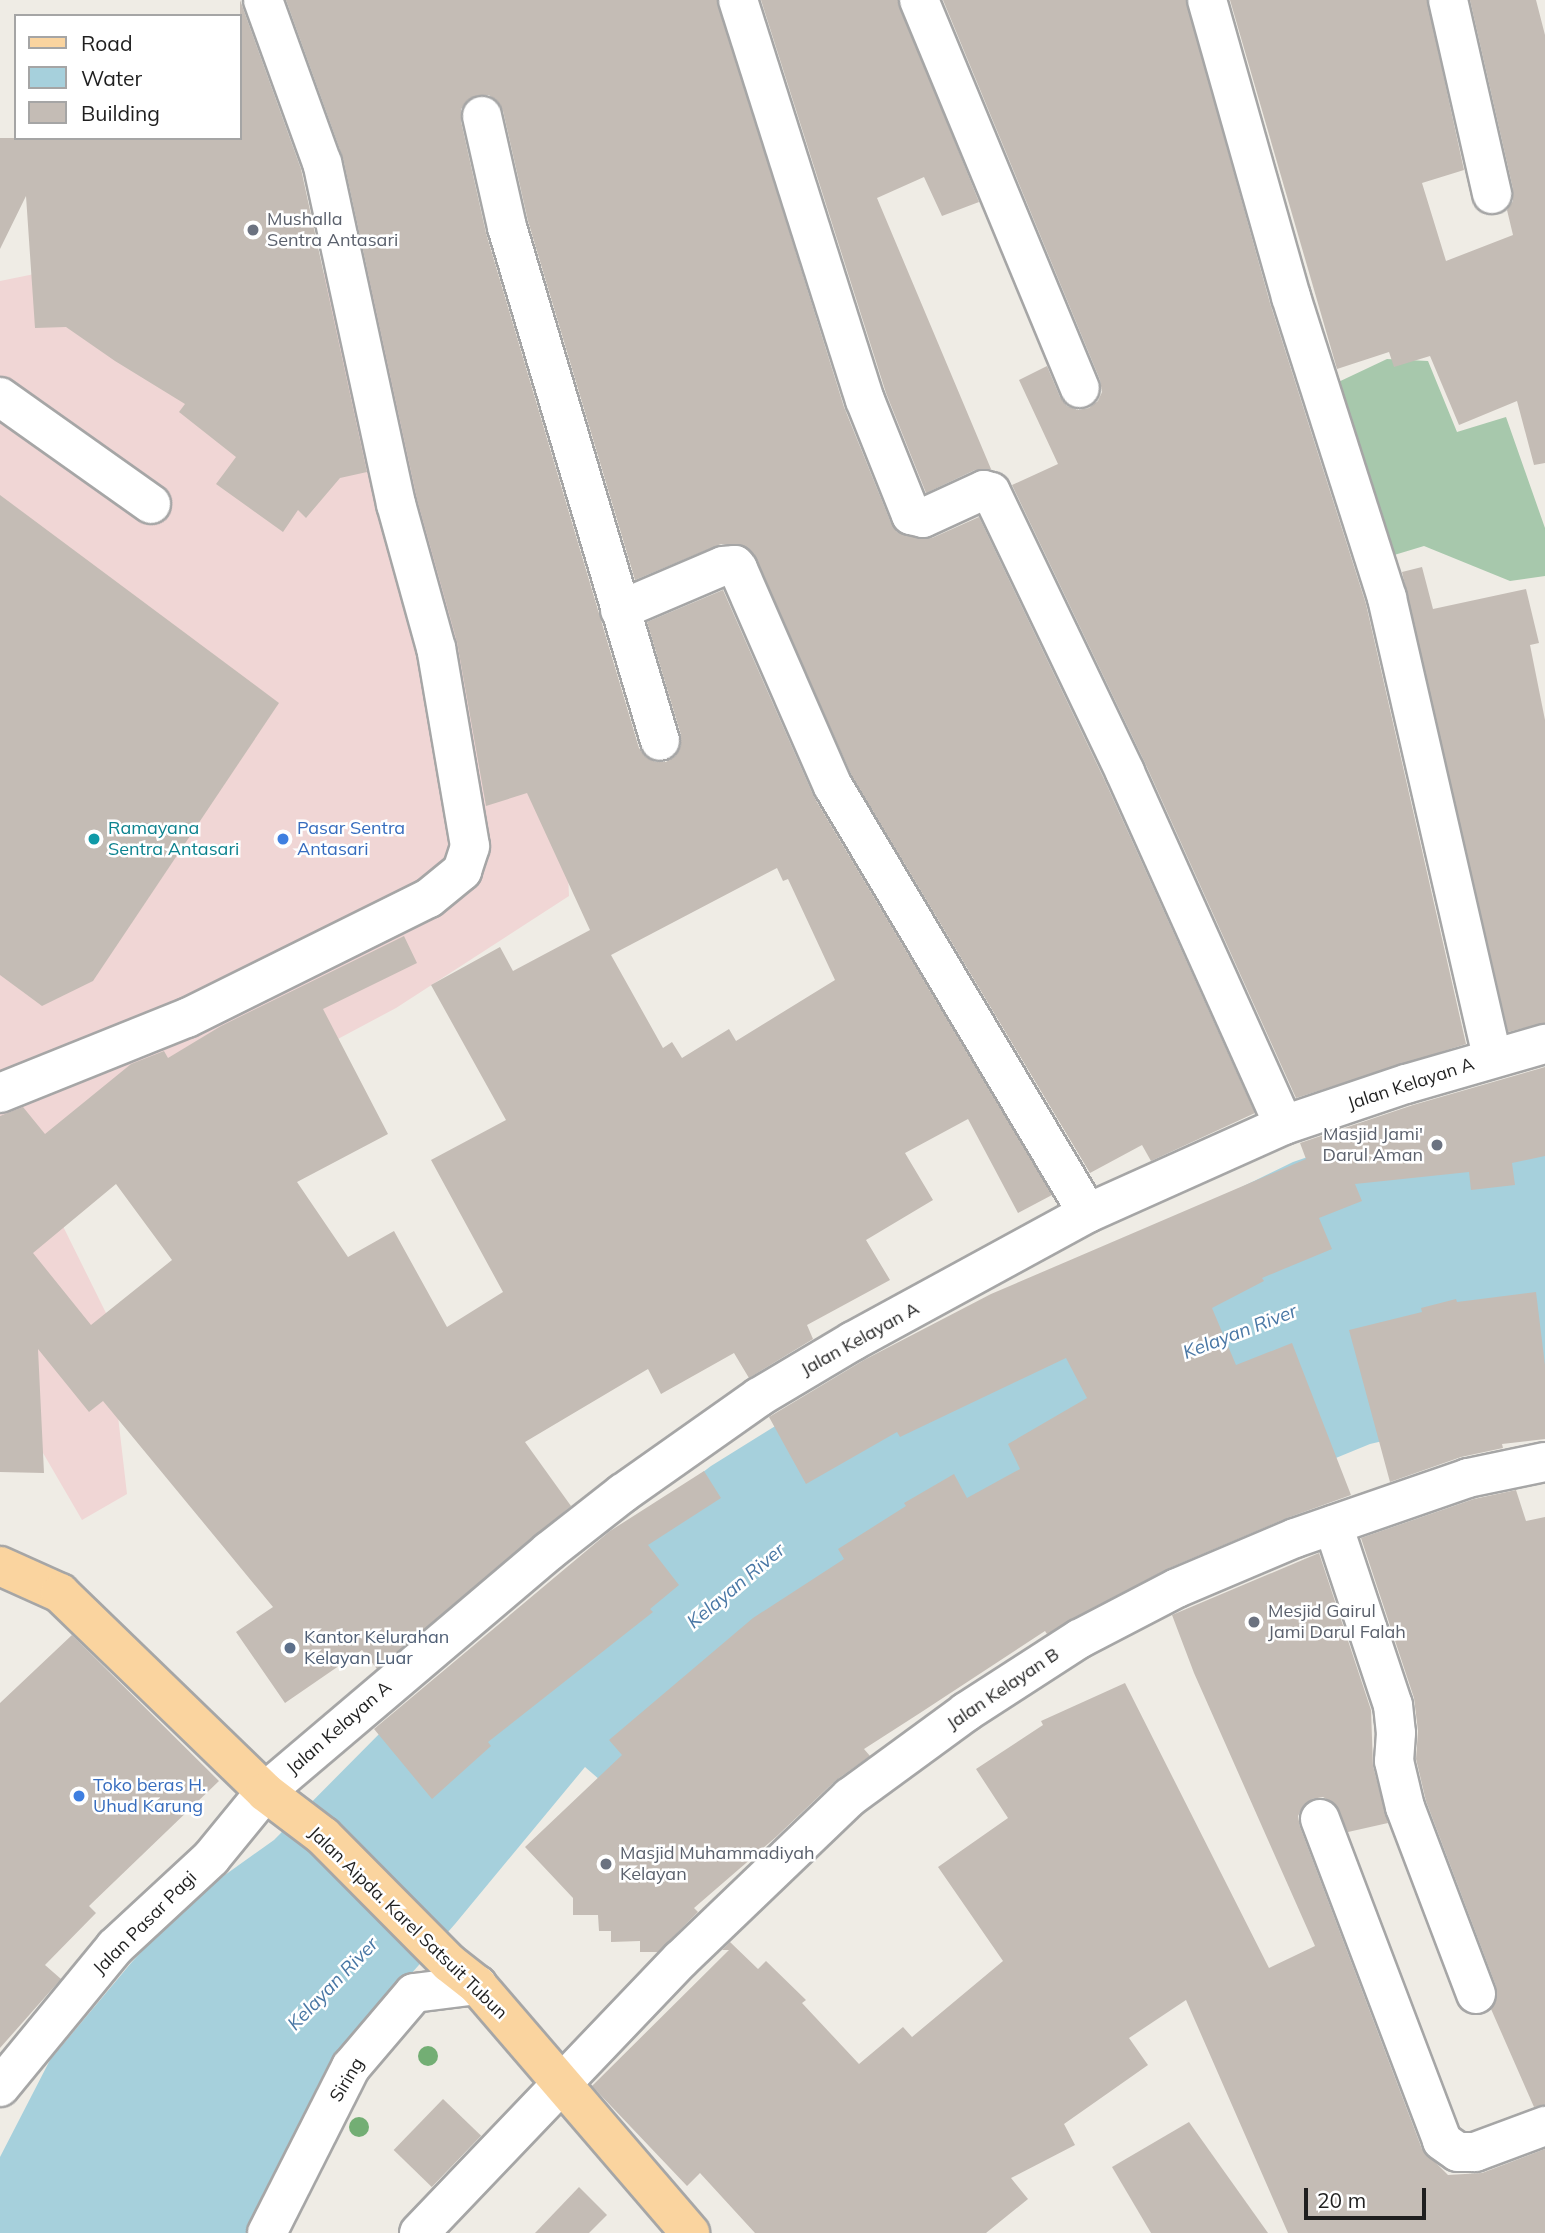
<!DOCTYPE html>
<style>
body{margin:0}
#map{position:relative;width:1545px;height:2233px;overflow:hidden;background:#efece5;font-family:Mulish,sans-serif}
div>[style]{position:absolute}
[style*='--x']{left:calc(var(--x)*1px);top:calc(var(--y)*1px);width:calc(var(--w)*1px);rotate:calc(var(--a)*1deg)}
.commercial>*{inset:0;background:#f0d6d5}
.cemetery>*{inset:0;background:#a7c8ac}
.water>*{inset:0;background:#a6d0dc}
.building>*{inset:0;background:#c4bcb5;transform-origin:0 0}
.roads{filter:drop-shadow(2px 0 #a6a6a6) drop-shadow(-2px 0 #a6a6a6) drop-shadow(0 2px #a6a6a6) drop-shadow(0 -2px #a6a6a6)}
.minor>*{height:38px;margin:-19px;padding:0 19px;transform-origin:19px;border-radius:19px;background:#fff}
.major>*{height:38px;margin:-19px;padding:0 19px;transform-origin:19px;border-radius:19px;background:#fad49f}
.trees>*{width:20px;height:20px;margin:-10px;border-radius:50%;background:#73ae74}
.dots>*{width:19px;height:19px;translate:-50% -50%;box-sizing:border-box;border:4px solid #fff;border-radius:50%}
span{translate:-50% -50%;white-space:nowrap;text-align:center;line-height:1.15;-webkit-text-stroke:5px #fff;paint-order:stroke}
.worship-label{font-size:18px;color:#5b616d}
.left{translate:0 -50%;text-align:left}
.right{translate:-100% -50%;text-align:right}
.culture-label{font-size:18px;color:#0d838f}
.shop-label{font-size:18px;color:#366cbe}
.street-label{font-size:18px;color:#1f1f1f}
.service-label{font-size:18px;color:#4e5e75}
.water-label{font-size:19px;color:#4977a5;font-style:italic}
.legend{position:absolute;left:14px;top:14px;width:228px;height:126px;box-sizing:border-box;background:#fff;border:2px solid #a5a5a5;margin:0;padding:9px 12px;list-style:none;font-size:21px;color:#1f1f1f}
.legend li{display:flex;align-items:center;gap:14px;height:35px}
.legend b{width:35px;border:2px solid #a5a5a5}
.scale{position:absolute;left:1304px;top:2188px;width:122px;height:32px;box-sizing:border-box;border:4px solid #1f1f1f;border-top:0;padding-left:9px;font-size:21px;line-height:24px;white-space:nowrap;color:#1f1f1f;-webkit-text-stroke:5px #fff;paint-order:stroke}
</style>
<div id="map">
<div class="commercial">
<i style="clip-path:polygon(133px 254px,140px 293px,390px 266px,564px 781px,569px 896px,396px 1008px,47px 1194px,106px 1313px,127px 1494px,82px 1520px,0 1379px,0 281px)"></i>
</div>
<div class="cemetery">
<i style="clip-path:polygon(1387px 359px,1428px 361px,1457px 432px,1506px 417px,1545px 528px,1545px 576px,1510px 581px,1424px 546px,1381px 559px,1332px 385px)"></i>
</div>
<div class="water">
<i style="clip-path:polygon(1545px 1090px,1545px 1403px,1370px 1444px,1063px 1570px,667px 1838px,585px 1767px,455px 1924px,359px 2033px,257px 2233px,0 2233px,0 2157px,50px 2060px,131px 1963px,190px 1900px,274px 1840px,390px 1723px,527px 1606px,711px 1466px,864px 1371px,1293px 1162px,1378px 1133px)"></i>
</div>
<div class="building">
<i style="clip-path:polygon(240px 0,301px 169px,367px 472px,340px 478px,306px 518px,298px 510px,283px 532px,216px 484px,236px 457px,179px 412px,185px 404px,115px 361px,66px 327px,35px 328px,26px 196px,0 249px,0 138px,240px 138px)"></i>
<i style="clip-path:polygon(evenodd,286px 0,717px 0,844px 407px,891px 523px,897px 532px,919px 539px,932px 538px,979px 517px,1105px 781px,1255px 1113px,1151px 1161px,1142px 1145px,1090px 1173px,852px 776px,752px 552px,743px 545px,721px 544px,635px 580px,528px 221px,503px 111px,498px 102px,489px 95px,478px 95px,468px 100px,461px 109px,461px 121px,486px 233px,639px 748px,646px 757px,656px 762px,666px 762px,675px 756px,681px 745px,681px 735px,647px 622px,723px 590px,814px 797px,1052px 1195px,1018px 1213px,968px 1119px,905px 1153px,933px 1200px,866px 1240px,890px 1280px,807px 1325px,813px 1339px,749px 1378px,734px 1353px,661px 1394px,648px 1369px,525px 1442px,571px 1506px,377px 1669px,362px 1650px,285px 1703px,236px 1632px,273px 1607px,103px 1401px,89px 1412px,38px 1349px,44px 1473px,0 1472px,0 1116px,23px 1107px,45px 1134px,131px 1064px,164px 1051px,168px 1058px,221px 1026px,404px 936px,417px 963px,323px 1009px,388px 1134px,297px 1182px,348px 1257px,394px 1231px,447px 1327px,503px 1292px,431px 1160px,506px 1120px,431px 985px,500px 947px,513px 971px,590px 930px,527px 793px,486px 806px,457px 642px,417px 499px,343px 158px,286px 0,777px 868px,783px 881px,788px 879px,835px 980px,736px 1041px,729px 1029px,682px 1058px,672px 1042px,663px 1048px,611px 955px,777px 868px,286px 0,116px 1184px,172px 1260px,91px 1325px,33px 1253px,116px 1184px)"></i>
<i style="clip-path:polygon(761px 0,898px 0,979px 202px,942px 216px,924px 177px,877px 198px,991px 469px,975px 470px,926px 493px,886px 393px)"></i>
<i style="clip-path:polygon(943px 0,1186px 0,1270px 303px,1366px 604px,1466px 1044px,1296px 1098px,1145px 763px,1012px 485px,1058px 464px,1019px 380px,1047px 366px,1060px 397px,1067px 406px,1078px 410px,1089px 408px,1098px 401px,1102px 392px,1100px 380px)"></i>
<i style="clip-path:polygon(1230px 0,1427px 0,1464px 170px,1422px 183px,1446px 261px,1513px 235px,1507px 210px,1513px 201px,1513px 189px,1470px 0,1536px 0,1545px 35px,1545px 463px,1534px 465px,1517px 401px,1459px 425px,1430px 356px,1394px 367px,1389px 352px,1337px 369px)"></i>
<i style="clip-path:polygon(0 495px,279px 703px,93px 981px,42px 1006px,0 975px)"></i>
<i style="clip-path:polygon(1422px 567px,1433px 609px,1526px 589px,1539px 643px,1530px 645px,1545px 720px,1545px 1023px,1508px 1032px,1402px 572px)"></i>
<i style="clip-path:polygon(1545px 1067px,1545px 1156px,1512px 1163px,1515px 1185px,1471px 1190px,1469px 1172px,1355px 1184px,1362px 1201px,1319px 1218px,1332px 1249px,1262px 1278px,1264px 1281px,1212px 1308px,1236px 1365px,1292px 1343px,1351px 1495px,1287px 1518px,1167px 1569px,1047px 1634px,1045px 1631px,920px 1713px,864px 1749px,870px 1756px,835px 1781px,776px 1837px,694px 1908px,698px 1912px,658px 1952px,640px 1952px,640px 1941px,611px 1942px,611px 1931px,599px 1931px,598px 1915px,573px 1915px,573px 1898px,525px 1847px,622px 1755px,609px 1740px,753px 1618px,844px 1559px,838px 1549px,906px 1506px,904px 1503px,954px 1474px,967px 1498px,1020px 1469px,1008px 1444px,1087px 1398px,1066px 1358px,900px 1437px,897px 1432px,806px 1484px,769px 1417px,864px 1360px,991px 1294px,1306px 1159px,1300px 1143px,1413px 1105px)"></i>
<i style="clip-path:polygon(1536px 1292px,1545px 1365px,1545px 1439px,1502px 1444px,1503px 1448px,1461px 1457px,1390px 1482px,1349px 1330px,1422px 1312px,1421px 1308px,1456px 1299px,1457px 1302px)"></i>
<i style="clip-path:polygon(704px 1471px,721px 1498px,648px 1545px,679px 1585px,650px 1609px,653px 1612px,488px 1742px,491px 1746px,432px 1799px,374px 1729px,610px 1531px)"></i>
<i style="clip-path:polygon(1516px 1490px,1526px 1521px,1545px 1517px,1545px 2105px,1534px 2107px,1491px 2009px,1497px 1998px,1496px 1986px,1426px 1801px,1416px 1759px,1418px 1731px,1414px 1698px,1361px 1538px,1474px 1499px)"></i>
<i style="clip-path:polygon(1319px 1553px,1371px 1710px,1373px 1766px,1388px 1823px,1348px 1832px,1334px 1803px,1323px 1797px,1312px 1799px,1303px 1806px,1298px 1816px,1300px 1827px,1422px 2149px,1448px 2175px,1482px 2173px,1545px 2149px,1545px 2233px,1288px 2233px,1186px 2000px,1129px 2038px,1148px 2065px,1064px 2124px,1075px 2145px,1011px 2178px,1028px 2199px,986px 2233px,755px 2233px,700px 2173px,687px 2186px,592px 2086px,729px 1950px,722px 1950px,730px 1942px,758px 1969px,766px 1961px,806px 2000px,802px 2003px,859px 2064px,903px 2027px,912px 2037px,1003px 1961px,938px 1867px,1008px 1818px,976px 1769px,1043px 1725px,1041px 1721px,1125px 1683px,1269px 1968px,1315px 1946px,1194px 1673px,1172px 1615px)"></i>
<i style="clip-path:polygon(72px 1635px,219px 1781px,89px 1906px,96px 1913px,45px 1965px,61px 1979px,0 2048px,0 1703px)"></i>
<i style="left:443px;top:2099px;width:53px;height:71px;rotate:44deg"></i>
<i style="clip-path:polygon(1189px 2122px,1268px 2233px,1151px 2233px,1112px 2167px)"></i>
<i style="clip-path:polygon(579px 2187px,607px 2215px,589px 2233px,535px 2233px)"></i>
</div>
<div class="roads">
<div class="minor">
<i style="--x:738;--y:0;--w:420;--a:72.4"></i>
<i style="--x:865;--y:400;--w:124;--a:68.2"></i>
<i style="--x:911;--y:515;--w:12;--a:14"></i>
<i style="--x:923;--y:518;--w:67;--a:-24.7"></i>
<i style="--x:984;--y:490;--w:7;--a:16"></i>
<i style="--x:991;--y:492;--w:310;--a:64.4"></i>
<i style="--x:1125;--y:772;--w:387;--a:65.8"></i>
<i style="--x:919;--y:0;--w:420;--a:67.5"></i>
<i style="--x:1207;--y:0;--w:309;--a:74.2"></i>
<i style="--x:1291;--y:297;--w:316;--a:72.3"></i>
<i style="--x:1387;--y:598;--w:472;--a:77.1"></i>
<i style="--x:1448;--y:0;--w:199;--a:77.2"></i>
<i style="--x:482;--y:116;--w:114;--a:77.3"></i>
<i style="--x:507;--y:227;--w:536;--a:73.42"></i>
<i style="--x:0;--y:397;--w:185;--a:35.3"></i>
<i style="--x:620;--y:610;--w:112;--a:-23.1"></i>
<i style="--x:723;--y:566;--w:12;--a:-5"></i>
<i style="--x:735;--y:565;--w:5;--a:53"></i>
<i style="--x:738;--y:569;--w:237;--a:66.4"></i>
<i style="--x:833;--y:786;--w:497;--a:59.2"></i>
<i style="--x:0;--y:1093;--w:201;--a:-21.9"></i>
<i style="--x:187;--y:1018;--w:270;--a:-26.4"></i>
<i style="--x:429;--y:898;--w:43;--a:-39.3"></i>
<i style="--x:462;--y:871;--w:26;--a:-72"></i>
<i style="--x:470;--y:846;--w:201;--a:-99.7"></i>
<i style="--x:436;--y:648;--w:149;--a:-105.5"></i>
<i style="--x:396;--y:504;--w:349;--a:-102.2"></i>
<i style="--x:322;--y:163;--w:173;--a:-109.9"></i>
<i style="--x:1333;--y:1525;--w:190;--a:71.6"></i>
<i style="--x:1393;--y:1705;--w:28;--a:84"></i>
<i style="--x:1396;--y:1733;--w:28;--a:94"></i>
<i style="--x:1394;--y:1761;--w:47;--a:76.6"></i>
<i style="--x:1405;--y:1807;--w:200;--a:69.2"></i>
<i style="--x:1320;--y:1819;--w:344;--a:69.2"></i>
<i style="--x:1442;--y:2141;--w:19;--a:35"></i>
<i style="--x:1458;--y:2152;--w:17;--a:0"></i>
<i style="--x:1475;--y:2152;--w:75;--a:-20.4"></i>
<i style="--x:0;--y:2087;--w:181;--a:-50.6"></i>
<i style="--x:115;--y:1947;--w:131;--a:-42.8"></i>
<i style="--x:211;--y:1858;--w:85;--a:-50.7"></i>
<i style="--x:265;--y:1792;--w:372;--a:-40.3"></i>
<i style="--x:549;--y:1551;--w:94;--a:-38.1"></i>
<i style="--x:623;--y:1493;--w:166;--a:-35.2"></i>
<i style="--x:759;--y:1397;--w:109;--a:-30.8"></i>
<i style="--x:853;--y:1341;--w:268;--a:-28.6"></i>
<i style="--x:1088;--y:1213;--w:215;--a:-24.2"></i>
<i style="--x:1284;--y:1125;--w:129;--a:-18.6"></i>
<i style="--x:1406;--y:1084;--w:145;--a:-16.1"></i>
<i style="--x:267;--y:2233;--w:186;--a:-63.2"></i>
<i style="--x:351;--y:2067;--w:97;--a:-49.6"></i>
<i style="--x:414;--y:1993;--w:64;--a:-7.2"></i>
<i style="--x:419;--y:2233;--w:379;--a:-46.3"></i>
<i style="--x:681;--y:1959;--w:234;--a:-43.8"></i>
<i style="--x:850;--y:1797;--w:144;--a:-36.2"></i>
<i style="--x:966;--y:1712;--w:135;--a:-32.9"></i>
<i style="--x:1079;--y:1639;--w:110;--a:-27.5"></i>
<i style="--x:1177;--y:1588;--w:128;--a:-23"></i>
<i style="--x:1295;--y:1538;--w:183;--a:-19.1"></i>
<i style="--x:1468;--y:1478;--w:79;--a:-11.7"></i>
</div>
<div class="major">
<i style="--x:0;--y:1566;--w:66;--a:24.2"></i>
<i style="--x:60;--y:1593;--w:286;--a:44.1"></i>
<i style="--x:265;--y:1792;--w:73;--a:37.2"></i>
<i style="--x:323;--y:1836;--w:179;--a:45.2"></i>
<i style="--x:449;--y:1963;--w:36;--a:38"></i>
<i style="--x:477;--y:1985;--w:327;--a:49.3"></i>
</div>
</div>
<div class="trees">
<i style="left:428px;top:2056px"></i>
<i style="left:359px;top:2127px"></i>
</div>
<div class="dots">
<i style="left:253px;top:230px;background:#6b7280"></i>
<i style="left:94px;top:839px;background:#0f9aa8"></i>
<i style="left:283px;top:839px;background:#3f7fe0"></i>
<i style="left:1437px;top:1145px;background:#6b7280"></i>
<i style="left:1254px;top:1622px;background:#6b7280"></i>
<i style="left:290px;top:1648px;background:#5c6f8a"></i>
<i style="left:79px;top:1796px;background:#3f7fe0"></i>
<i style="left:606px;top:1864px;background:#6b7280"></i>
</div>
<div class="worship-label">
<span class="left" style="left:267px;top:230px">Mushalla<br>Sentra Antasari</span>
<span class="right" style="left:1423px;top:1145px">Masjid Jami'<br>Darul Aman</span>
<span class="left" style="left:1268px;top:1622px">Mesjid Gairul<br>Jami Darul Falah</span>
<span class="left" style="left:620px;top:1864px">Masjid Muhammadiyah<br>Kelayan</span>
</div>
<div class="culture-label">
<span class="left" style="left:108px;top:839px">Ramayana<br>Sentra Antasari</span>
</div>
<div class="shop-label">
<span class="left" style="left:297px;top:839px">Pasar Sentra<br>Antasari</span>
<span class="left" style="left:93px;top:1796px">Toko beras H.<br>Uhud Karung</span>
</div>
<div class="street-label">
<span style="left:1411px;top:1084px;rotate:-18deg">Jalan Kelayan A</span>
<span style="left:860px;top:1339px;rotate:-29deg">Jalan Kelayan A</span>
<span style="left:1003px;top:1689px;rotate:-34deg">Jalan Kelayan B</span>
<span style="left:339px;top:1728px;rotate:-41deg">Jalan Kelayan A</span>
<span style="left:145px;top:1923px;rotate:-45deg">Jalan Pasar Pagi</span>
<span style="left:408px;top:1923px;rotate:44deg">Jalan Aipda. Karel Satsuit Tubun</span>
<span style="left:347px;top:2080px;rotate:-59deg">Siring</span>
</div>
<div class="service-label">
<span class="left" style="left:304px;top:1648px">Kantor Kelurahan<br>Kelayan Luar</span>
</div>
<div class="water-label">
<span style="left:1240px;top:1332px;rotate:-21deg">Kelayan River</span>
<span style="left:736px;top:1586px;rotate:-40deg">Kelayan River</span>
<span style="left:333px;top:1984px;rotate:-46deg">Kelayan River</span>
</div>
<ul class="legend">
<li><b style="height:9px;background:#fad49f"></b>Road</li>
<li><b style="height:19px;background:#a6d0dc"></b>Water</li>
<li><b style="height:19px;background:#c4bcb5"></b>Building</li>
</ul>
<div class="scale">20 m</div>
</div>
